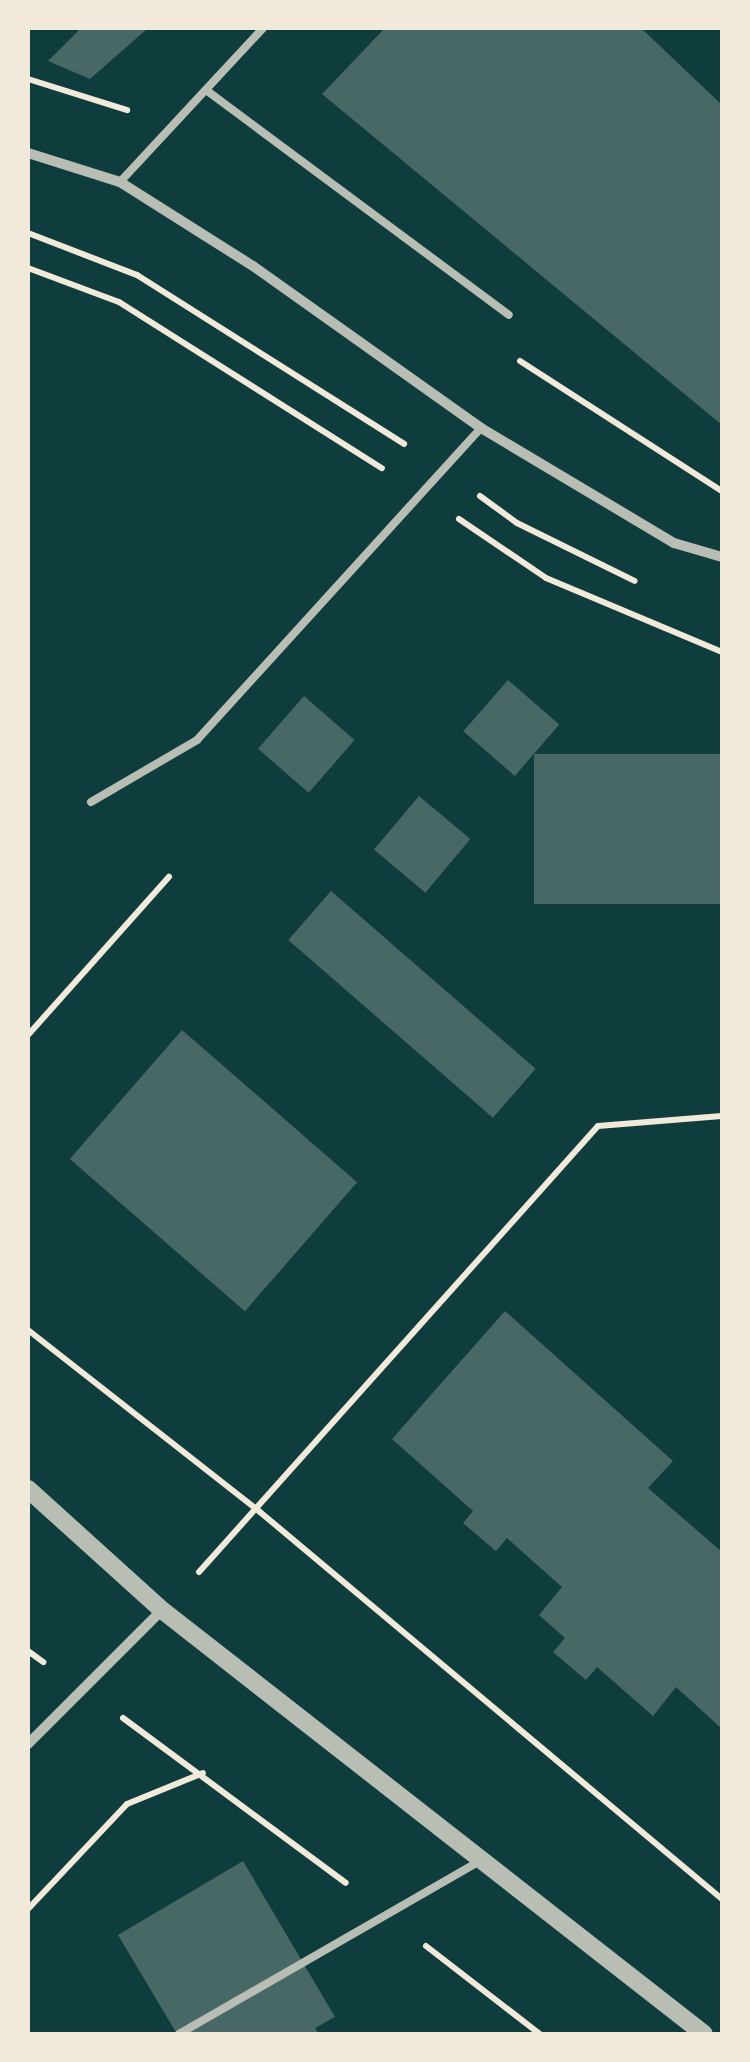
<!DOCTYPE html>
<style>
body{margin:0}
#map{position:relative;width:750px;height:2062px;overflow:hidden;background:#0f3d3e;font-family:Lora,serif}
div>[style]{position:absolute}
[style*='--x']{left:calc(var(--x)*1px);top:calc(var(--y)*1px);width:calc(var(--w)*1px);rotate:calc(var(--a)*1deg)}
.building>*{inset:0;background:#486865;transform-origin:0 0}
.path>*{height:6px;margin:-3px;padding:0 3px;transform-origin:3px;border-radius:3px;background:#f1e9da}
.service>*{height:8px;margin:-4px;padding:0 4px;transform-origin:4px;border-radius:4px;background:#b8beb3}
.minor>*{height:10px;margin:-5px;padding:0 5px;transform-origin:5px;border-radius:5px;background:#b8beb3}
.tertiary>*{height:18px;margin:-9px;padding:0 9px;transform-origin:9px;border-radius:9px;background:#b8beb3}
span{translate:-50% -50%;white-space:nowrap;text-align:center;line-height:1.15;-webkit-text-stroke:8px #f1e9da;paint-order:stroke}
.frame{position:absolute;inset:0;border:30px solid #f1e9da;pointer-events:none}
</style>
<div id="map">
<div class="building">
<i style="clip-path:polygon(81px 28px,148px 28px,90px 79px,48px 61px)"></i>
<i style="clip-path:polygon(385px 28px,641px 28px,722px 105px,722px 425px,322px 94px)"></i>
<i style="left:508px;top:680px;width:68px;height:68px;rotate:41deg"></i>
<i style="left:304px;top:696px;width:67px;height:70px;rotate:41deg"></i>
<i style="left:722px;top:754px;width:150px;height:188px;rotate:90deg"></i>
<i style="left:419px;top:796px;width:67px;height:70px;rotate:40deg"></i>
<i style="left:331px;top:891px;width:271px;height:65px;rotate:41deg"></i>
<i style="left:182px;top:1030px;width:232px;height:171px;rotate:41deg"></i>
<i style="clip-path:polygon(505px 1311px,673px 1461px,648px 1488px,722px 1552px,722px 1729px,676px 1687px,653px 1716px,597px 1667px,586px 1680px,553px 1652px,565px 1638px,539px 1615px,562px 1587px,507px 1538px,496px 1551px,463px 1523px,473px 1511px,392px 1439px)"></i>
<i style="clip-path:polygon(243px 1861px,335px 2017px,315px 2028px,319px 2034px,177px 2034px,118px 1935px)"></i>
</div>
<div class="path">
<i style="--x:28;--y:79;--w:104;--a:17.4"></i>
<i style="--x:28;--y:233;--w:117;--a:21.1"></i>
<i style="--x:137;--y:275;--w:316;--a:32.3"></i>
<i style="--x:28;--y:268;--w:97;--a:20.5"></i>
<i style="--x:119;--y:302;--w:311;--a:32.3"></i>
<i style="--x:520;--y:361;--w:240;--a:32.8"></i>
<i style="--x:480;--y:496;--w:46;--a:36.1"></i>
<i style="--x:517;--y:523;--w:131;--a:26.2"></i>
<i style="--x:459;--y:519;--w:105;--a:34.1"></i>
<i style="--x:546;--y:578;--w:191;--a:22.8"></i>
<i style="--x:28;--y:1035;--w:212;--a:-48.3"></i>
<i style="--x:28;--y:1330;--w:295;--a:38.1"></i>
<i style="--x:260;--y:1512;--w:603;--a:39.95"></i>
<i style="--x:199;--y:1572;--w:598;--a:-48.18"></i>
<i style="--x:598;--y:1126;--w:124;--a:-4.6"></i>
<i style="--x:28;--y:1651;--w:19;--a:36"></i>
<i style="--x:123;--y:1718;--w:277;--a:36.5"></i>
<i style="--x:28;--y:1909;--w:144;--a:-46.7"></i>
<i style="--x:127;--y:1804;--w:82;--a:-22.2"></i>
<i style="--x:426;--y:1946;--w:144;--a:37.7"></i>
</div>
<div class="service">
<i style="--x:206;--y:90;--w:377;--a:36.6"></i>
<i style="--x:120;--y:182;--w:210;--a:-47.1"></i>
<i style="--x:91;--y:802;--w:123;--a:-30.3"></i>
<i style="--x:197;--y:740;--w:422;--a:-47.7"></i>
<i style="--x:179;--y:2034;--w:347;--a:-29.9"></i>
</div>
<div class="minor">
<i style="--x:28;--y:153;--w:96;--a:17.5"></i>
<i style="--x:120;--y:182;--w:157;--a:32.3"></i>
<i style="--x:253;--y:266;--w:280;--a:35.4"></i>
<i style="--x:481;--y:428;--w:225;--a:30.8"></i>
<i style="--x:674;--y:543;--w:50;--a:16.3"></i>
<i style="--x:28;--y:1744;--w:190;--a:-45"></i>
</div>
<div class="tertiary">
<i style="--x:28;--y:1489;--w:181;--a:42.1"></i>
<i style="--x:162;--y:1610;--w:688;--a:38.04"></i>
</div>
<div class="frame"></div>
</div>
